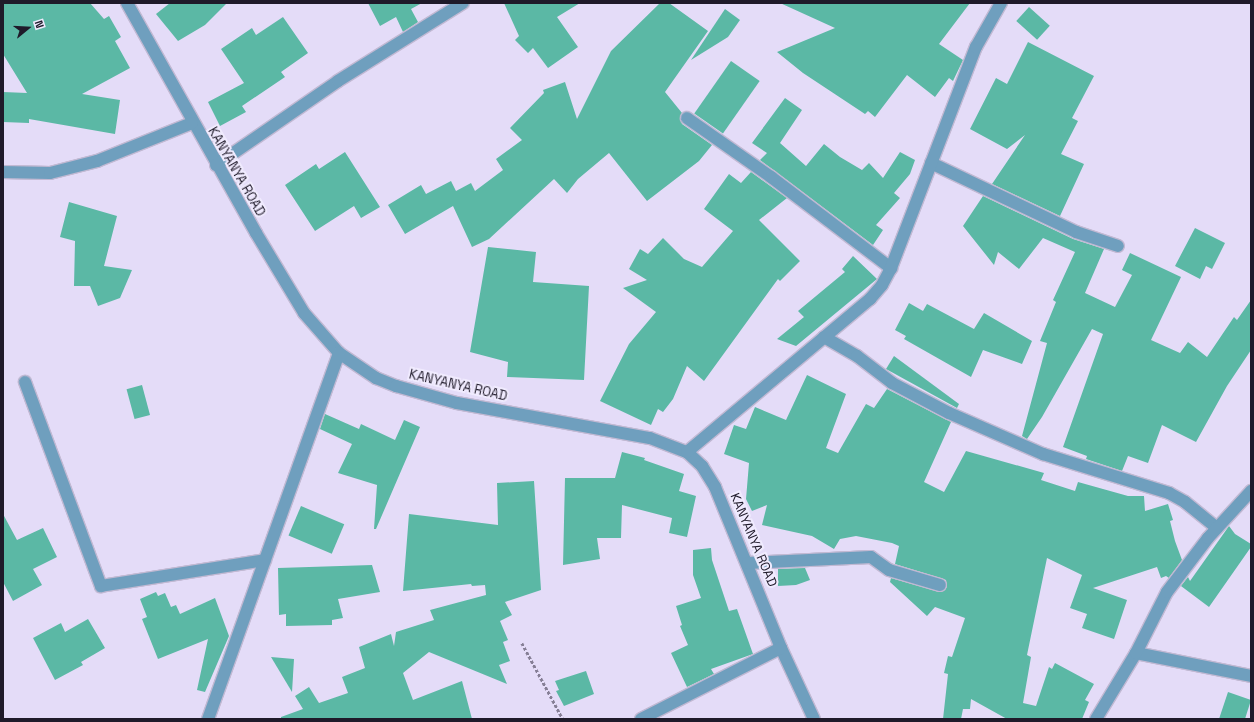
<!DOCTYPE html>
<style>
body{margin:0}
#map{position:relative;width:1254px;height:722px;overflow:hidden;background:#e4dcf8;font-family:"Space Grotesk",sans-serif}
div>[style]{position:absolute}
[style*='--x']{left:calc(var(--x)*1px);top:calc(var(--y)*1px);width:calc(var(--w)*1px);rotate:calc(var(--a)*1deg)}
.building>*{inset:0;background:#5bb8a5;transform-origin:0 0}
.path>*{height:2.5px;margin-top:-1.25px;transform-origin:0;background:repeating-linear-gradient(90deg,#857e95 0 3px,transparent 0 5px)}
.roads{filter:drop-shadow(1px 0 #c1b9d3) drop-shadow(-1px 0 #c1b9d3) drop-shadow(0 1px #c1b9d3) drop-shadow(0 -1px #c1b9d3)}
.minor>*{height:12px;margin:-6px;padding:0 6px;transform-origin:6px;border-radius:6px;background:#6f9fbe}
span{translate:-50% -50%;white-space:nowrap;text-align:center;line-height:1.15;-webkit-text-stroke:4px #f0ebfe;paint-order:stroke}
.street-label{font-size:13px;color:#1f1a2a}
.frame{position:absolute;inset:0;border:4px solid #1f1a2a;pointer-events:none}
.north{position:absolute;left:8px;top:8px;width:40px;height:40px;-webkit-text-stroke:3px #f0ebfe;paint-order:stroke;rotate:72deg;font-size:11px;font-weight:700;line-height:16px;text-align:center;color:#1f1a2a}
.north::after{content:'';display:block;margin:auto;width:14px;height:18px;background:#1f1a2a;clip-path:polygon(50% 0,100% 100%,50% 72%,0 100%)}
</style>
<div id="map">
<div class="building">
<i style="clip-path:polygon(3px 3px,90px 3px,104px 19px,109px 16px,121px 37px,115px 41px,130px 68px,82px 94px,120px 100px,115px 134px,29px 119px,29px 123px,3px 122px,3px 92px,27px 93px,3px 54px)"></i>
<i style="clip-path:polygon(170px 3px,227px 3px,205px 25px,178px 41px,156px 14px)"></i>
<i style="clip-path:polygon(368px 3px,422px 3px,411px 9px,418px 22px,403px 32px,396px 17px,380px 26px)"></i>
<i style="clip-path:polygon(504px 3px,580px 3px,557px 17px,578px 47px,548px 68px,533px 48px,528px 53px,515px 40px,519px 36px)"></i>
<i style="clip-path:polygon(660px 3px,669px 3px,708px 31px,665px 92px,682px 113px,680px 118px,682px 124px,712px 145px,699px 161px,647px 201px,609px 153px,578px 179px,567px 193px,554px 179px,489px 239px,472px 247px,453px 206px,405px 234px,388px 205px,421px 185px,426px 194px,451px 181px,456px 191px,471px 183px,475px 191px,503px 170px,496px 159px,522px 140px,510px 128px,544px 93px,543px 90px,565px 82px,577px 119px,611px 51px)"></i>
<i style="clip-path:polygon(780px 3px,970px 3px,939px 44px,963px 60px,953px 81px,949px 78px,935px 97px,907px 75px,875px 117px,868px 111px,865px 114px,803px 73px,777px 52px,835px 28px)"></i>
<i style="left:1029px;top:7px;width:28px;height:19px;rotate:42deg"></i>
<i style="clip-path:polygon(725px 9px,740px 20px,728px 37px,691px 60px)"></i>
<i style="clip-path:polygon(283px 17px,308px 53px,281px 72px,285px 77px,242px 106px,246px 112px,220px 126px,208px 102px,244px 83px,221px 49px,252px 28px,256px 35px)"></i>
<i style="clip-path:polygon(1028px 42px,1094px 76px,1072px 118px,1078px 121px,1061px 154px,1084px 164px,1060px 216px,992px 184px,1025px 135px,1007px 149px,970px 129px,996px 78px,1007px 84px)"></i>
<i style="left:731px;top:61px;width:35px;height:64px;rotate:35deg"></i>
<i style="clip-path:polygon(785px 98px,802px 110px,780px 143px,806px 166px,824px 144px,840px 157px,862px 170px,869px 163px,883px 178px,900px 152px,915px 160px,910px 174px,894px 193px,900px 198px,876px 225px,883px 230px,873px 245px,760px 160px,767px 153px,752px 143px)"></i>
<i style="clip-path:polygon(345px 152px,380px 207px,361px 218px,354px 206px,315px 231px,285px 185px,316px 164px,319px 169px)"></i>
<i style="clip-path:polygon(751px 172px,787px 198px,759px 220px,800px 261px,780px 281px,778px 279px,704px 381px,687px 366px,673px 399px,663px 412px,658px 409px,651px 425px,600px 401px,629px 344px,656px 312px,623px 288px,647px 280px,629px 269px,640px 249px,648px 254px,663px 238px,684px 259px,702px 267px,733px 231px,704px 209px,729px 174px,741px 183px)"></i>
<i style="clip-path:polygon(983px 196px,1073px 239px,1104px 249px,1085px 293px,1115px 307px,1132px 275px,1122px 270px,1130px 253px,1181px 277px,1151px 340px,1180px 353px,1188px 342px,1207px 357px,1234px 317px,1237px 320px,1251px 300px,1251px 350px,1227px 386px,1196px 442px,1162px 425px,1148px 463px,1128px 456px,1122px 471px,1086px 459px,1087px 456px,1063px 447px,1103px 334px,1092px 329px,1042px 417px,1027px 439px,1022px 436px,1047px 343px,1040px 341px,1056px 302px,1053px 300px,1075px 252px,1043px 238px,1019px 269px,998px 252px,994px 265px,963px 226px)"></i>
<i style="clip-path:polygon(69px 202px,117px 216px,104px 266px,132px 270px,120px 298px,98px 306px,90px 286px,74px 286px,75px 241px,60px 237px)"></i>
<i style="clip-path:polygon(1195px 228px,1225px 243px,1212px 269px,1206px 266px,1200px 279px,1175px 266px)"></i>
<i style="clip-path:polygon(488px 247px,536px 252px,533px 282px,589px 286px,584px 380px,507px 377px,508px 362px,470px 352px)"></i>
<i style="clip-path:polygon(853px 256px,877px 279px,796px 346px,777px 339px,804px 317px,798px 311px,845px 272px,842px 269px)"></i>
<i style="clip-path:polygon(909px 303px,923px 311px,927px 304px,974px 329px,984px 313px,1032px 341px,1022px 364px,983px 350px,971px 377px,904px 339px,906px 336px,895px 330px)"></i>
<i style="clip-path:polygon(894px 356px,959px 404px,957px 408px,886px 369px)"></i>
<i style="clip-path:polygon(807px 375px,846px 394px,826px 448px,838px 453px,866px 404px,874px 408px,887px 389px,951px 422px,924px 482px,944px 492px,966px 451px,1044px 473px,1041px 480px,1075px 491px,1078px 482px,1128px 496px,1144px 496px,1145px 511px,1168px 504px,1173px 520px,1170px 521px,1175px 541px,1182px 560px,1169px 578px,1166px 576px,1161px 578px,1157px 567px,1093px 588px,1127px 600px,1114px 639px,1082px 628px,1087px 614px,1070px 608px,1082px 575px,1047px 558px,1027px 655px,1031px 657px,1023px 703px,1036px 706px,1049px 667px,1052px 669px,1055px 663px,1094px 684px,1085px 700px,1089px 702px,1082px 719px,1007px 719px,971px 699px,970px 709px,963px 709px,961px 719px,943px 719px,948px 674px,944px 673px,948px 656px,952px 657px,965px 618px,935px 607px,927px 616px,890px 582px,891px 578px,941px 592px,947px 587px,946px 580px,895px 564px,899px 546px,892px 543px,856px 536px,840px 539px,834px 549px,812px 536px,762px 525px,767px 505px,752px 511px,746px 499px,749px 463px,724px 454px,734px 425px,746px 429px,755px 407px,786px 420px)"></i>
<i style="left:142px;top:385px;width:31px;height:16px;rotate:75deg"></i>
<i style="clip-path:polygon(325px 414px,359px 429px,361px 424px,395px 440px,404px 420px,420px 427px,376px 529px,374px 529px,377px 485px,338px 473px,352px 444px,320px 429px)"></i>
<i style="clip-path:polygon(622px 452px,645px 458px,644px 460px,684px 474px,679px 491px,696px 496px,687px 537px,669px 533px,672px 518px,622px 505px,621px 538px,597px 538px,600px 559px,563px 565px,565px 478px,615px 478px)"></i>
<i style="clip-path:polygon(534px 481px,541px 590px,505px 602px,512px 615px,500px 621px,508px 640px,503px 642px,510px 661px,499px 665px,507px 684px,429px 652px,403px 673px,413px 700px,462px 681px,472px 719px,281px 719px,281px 717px,303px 709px,295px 696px,309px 687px,319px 703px,348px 693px,342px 677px,365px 668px,359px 647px,391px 634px,394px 646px,396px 632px,434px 620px,430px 610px,486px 595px,485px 585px,472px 586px,471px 584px,403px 591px,409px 514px,498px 525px,497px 483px)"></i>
<i style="left:301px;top:506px;width:47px;height:32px;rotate:23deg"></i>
<i style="clip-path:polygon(3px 514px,17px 540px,43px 528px,57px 557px,33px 569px,42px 585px,13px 601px,3px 582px)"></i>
<i style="clip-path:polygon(1229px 526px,1235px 534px,1251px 544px,1251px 547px,1209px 607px,1181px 586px,1188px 577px,1190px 581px)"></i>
<i style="clip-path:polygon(711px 548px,712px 560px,729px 611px,737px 609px,753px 654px,711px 669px,714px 674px,687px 687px,671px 653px,688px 645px,680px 626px,682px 625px,676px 606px,701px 598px,693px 575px,693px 550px)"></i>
<i style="clip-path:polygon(372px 565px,380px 592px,338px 599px,343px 618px,332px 620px,332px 625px,286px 626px,286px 614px,279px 615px,278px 568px)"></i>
<i style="clip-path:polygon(805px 568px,810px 580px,796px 585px,778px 586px,778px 569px)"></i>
<i style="clip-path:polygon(156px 592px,158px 596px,165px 593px,171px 607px,176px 605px,180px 614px,215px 598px,229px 636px,205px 692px,197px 690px,208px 639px,158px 659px,142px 619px,147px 617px,140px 599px)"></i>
<i style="clip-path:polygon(88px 619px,105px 648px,81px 662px,83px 665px,55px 680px,33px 638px,61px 623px,65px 632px)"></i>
<i style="clip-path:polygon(271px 657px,294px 659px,292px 692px)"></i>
<i style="clip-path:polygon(586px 671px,594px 694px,564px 706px,556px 691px,559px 690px,555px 681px)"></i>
<i style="clip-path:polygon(1228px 692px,1251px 700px,1245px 719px,1219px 719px)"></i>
</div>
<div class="path">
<i style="--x:522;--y:643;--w:86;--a:61.7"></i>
</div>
<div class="roads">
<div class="minor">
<i style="--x:127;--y:3;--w:264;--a:60.7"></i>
<i style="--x:256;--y:233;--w:93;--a:59"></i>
<i style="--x:304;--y:313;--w:53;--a:48.8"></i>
<i style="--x:339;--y:353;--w:45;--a:34"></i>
<i style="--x:376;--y:378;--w:22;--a:22"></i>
<i style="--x:396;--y:386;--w:63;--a:15.6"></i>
<i style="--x:457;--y:403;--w:196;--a:10.3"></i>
<i style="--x:650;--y:438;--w:40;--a:21"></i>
<i style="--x:687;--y:452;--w:21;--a:43"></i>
<i style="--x:702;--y:466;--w:25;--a:58"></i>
<i style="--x:715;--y:487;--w:174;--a:67.7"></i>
<i style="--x:781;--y:648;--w:78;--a:65.1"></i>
<i style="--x:687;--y:118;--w:103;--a:35.1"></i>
<i style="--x:771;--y:177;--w:151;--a:37.2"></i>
<i style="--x:931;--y:163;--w:161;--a:25.4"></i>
<i style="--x:1076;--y:232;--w:44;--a:18.4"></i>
<i style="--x:216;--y:165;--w:148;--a:-34.5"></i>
<i style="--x:338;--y:81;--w:147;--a:-32"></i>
<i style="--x:3;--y:172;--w:47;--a:1.2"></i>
<i style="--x:50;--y:173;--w:49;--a:-14.3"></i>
<i style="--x:97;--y:161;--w:102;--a:-21.8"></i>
<i style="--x:824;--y:337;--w:38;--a:30"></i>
<i style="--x:857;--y:356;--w:44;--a:37.6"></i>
<i style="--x:892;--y:383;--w:64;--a:27.8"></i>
<i style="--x:949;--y:413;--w:103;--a:23.6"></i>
<i style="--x:1043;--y:454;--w:132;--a:17.2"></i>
<i style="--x:1169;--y:493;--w:18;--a:29"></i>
<i style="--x:1185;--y:502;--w:41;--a:39.1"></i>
<i style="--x:25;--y:382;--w:218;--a:69.6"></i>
<i style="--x:101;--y:586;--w:166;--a:-9"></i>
<i style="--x:687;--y:452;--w:239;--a:-39.9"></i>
<i style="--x:870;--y:299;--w:18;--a:-49"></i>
<i style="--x:882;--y:285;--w:19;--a:-62"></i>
<i style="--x:891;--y:268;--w:237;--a:-69"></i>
<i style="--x:976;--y:47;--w:51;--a:-60.4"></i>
<i style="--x:748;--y:563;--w:123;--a:-2.8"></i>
<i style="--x:871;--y:557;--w:22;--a:36"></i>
<i style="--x:889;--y:570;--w:53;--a:16.4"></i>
<i style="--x:1136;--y:653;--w:117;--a:11.3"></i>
<i style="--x:208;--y:719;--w:389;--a:-70.3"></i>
<i style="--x:641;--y:719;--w:157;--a:-26.9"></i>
<i style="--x:1096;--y:719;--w:77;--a:-58.8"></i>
<i style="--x:1136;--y:653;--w:68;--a:-63.1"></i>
<i style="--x:1167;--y:592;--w:68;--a:-52.8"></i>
<i style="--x:1208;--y:538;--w:64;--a:-47.5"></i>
</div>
</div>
<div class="street-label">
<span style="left:236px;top:172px;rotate:60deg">KANYANYA ROAD</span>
<span style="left:458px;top:386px;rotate:13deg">KANYANYA ROAD</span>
<span style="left:753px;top:540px;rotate:67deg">KANYANYA ROAD</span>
</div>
<div class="frame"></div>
<div class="north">N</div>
</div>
